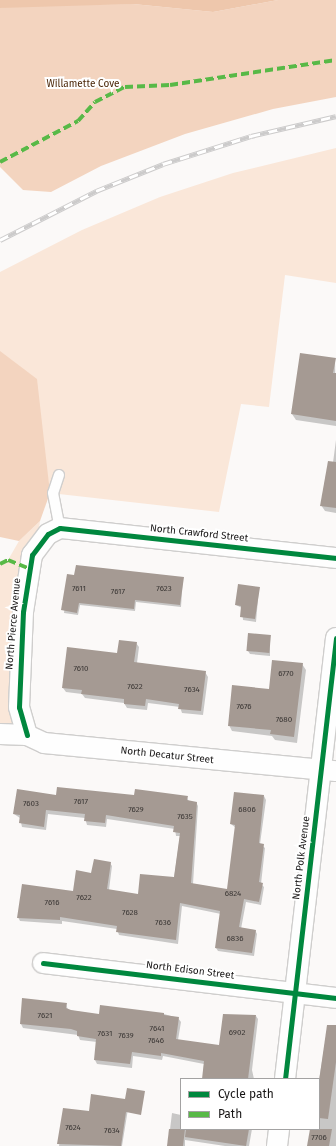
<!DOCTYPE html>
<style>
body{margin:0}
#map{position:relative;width:336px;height:1146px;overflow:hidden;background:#fbf9f8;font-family:"Fira Sans",sans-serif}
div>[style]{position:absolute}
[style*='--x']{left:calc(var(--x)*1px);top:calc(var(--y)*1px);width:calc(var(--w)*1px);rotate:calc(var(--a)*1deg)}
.green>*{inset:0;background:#fae7d9}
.forest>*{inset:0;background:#f3d4bf}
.water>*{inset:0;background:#eec7ac}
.shadow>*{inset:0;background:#0003}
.building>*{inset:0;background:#a59a93;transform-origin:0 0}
.roads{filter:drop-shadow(1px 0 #cfcecd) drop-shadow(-1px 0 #cfcecd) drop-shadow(0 1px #cfcecd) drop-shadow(0 -1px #cfcecd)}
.service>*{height:10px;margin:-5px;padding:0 5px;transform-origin:5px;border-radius:5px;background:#fefefe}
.minor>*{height:20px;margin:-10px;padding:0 10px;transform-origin:10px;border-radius:10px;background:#fefefe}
.rail>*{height:4.5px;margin-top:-2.25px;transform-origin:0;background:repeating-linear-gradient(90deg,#fff 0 9px,#cccbcb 0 18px);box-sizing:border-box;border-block:1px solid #cccbcb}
.quiet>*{height:4px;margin-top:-2px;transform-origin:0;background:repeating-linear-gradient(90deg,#58b947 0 8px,transparent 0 12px)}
.cycleway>*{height:5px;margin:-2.5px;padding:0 2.5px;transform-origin:2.5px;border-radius:2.5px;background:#00873e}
span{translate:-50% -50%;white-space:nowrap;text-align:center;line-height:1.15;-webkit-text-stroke:4px #fff;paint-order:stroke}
.number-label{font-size:8px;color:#3b3735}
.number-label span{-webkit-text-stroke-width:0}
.park-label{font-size:10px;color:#4b2709}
.street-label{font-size:10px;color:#181616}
.legend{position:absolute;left:180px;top:1078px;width:140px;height:52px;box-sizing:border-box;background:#fff;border:1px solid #a3a2a2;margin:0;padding:5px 7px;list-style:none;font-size:12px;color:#181616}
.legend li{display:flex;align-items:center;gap:8px;height:20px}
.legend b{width:20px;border:1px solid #a3a2a2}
</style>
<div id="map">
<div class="green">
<i style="clip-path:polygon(336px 148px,336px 283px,285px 275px,269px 407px,241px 404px,219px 512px,50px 493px,0 473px,0 272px,82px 230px,160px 197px,233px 173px)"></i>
<i style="clip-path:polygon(40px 521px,15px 723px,14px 727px,5px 727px,0 723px,0 564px,8px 560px,19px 541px)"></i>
</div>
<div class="forest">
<i style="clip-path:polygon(278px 0,336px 0,336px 97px,273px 109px,185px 134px,101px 166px,51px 192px,23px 190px,0 167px,0 8px,14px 5px,133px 4px,213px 12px)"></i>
<i style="clip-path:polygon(0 351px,37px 379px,50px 493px,40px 521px,19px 541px,0 537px)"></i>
</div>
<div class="water">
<i style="clip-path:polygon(0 0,278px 0,213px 12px,133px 4px,0 8px)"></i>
</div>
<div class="shadow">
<i style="clip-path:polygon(335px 359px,336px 426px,296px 420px,292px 414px)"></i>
<i style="clip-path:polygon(336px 440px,336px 513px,325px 511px,321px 505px,330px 485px)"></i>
<i style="clip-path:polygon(68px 575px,183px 578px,181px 607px,136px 602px,135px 611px,80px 605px,78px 615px,64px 613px)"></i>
<i style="clip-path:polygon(259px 588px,256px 622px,243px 620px,242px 608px,236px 605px)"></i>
<i style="clip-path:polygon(270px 636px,270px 656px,250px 654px,248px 651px)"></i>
<i style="clip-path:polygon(136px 643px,139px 647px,137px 663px,205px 672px,208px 677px,203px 715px,182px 713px,180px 707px,148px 703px,147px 710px,127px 708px,124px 703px,85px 698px,82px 694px,66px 692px,63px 688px)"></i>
<i style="clip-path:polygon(302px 664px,306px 670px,297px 743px,275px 740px,272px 736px,232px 731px,229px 725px)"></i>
<i style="clip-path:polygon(18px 791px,57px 796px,187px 797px,189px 802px,196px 802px,198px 806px,193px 884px,228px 890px,236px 828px,231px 824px,264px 796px,266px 800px,260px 844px,265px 848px,261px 884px,264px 887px,261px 905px,246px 902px,241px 929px,255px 930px,257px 934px,254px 956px,218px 951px,216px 948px,221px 914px,182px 906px,178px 944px,119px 935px,117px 929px,62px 921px,62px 924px,20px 921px,18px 917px,74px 892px,92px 874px,110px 863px,112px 866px,109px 890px,139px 895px,174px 878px,180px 836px,176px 836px,175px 829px,107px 819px,106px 827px,87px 825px,85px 818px,48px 814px,46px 830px,22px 827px,20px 818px,14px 814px)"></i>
<i style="clip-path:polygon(66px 1004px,68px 1010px,100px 1015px,164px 1014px,178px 1018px,181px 1022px,178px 1040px,220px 1046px,256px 1016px,258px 1019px,252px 1070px,254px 1079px,203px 1079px,204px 1064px,163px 1056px,162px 1060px,133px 1056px,132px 1068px,97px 1064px,95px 1060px,97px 1042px,80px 1040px,78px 1035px,23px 1028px,21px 1024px)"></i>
<i style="clip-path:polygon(326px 1037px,336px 1038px,336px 1146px,308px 1146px,311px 1129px,319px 1129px,319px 1080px)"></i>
<i style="clip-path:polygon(64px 1109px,90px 1113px,128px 1109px,122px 1146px,59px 1146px)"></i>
<i style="clip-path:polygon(172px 1113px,181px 1115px,181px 1129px,252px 1129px,249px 1146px,225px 1146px,185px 1140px,185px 1146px,168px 1146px)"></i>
</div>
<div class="building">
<i style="clip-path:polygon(300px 353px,336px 358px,333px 373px,336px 373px,336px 421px,291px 414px)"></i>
<i style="clip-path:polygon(328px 461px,336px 462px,336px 508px,320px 506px)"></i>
<i style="clip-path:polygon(76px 565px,184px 577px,180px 605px,135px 600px,134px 609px,79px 603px,77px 613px,61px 610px,67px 574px,74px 575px)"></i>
<i style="clip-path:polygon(238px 584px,260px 587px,255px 619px,240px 617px,241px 606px,235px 605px)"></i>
<i style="left:248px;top:633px;width:23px;height:18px;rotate:5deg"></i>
<i style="clip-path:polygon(119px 640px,137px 642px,134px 662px,206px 671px,201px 711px,178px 709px,179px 704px,146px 699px,145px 706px,124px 704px,124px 699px,81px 694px,82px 690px,62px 688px,67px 647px,117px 653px)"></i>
<i style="clip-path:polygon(272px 660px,303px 663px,294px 737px,270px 734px,271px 730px,228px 726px,232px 685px,269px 689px)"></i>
<i style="clip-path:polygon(57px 787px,134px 795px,135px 789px,188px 796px,187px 800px,197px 802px,191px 883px,227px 889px,235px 825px,230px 824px,234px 792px,264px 795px,259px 843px,264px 844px,259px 882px,263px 883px,259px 902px,244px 899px,239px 927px,256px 930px,252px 953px,215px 948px,220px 911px,180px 903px,176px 940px,116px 932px,117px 926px,60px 917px,60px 920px,17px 918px,22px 884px,73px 891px,76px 870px,91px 873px,94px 859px,111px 862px,107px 889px,138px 894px,140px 874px,174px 877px,180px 833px,173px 832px,174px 826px,106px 815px,105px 823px,84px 821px,85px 814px,46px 810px,44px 827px,19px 823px,20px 815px,13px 814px,17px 789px,56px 795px)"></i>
<i style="clip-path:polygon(22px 998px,67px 1003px,66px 1008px,71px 1010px,99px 1014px,100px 1005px,164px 1013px,164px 1015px,179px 1017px,176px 1039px,219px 1045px,223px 1014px,256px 1015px,248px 1079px,202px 1079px,204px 1061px,161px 1053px,161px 1056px,132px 1052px,130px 1064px,94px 1060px,96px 1039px,77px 1036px,77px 1031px,71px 1029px,20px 1024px)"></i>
<i style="clip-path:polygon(327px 1025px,336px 1025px,336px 1062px,328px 1119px,319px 1118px,319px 1081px)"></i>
<i style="clip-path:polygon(127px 1088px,145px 1091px,141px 1115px,126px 1112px,121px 1146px,57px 1144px,63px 1108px,89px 1111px,91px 1094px,125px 1099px)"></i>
<i style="clip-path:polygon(169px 1129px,185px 1129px,183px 1146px,167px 1146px)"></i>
<i style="clip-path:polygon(186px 1129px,249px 1129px,246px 1146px,185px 1137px)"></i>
<i style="clip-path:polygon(310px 1129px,332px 1129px,329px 1146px,307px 1146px)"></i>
</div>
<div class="roads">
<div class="service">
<i style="--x:59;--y:475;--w:19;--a:108"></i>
<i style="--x:53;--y:493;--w:36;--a:79"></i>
</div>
<div class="minor">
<i style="--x:0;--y:734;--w:27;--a:2"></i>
<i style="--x:27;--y:735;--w:19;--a:25"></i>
<i style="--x:44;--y:743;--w:293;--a:5.5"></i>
<i style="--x:27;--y:735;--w:29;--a:-106"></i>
<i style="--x:19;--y:707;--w:95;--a:-87.6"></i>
<i style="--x:23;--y:612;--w:58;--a:-81"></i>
<i style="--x:32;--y:555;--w:26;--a:-53"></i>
<i style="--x:48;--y:534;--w:13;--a:-27"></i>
<i style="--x:60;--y:528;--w:278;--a:6.2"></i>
<i style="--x:43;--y:963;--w:295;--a:6.8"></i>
<i style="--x:285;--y:1079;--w:444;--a:-83.4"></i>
<i style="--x:277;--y:1146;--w:17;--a:-83"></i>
</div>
</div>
<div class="rail">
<i style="--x:0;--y:240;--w:108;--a:-27"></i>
<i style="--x:96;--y:191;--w:72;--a:-21.9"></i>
<i style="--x:163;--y:164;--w:92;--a:-17.7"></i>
<i style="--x:251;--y:136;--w:87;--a:-13.2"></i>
</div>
<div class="quiet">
<i style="--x:0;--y:162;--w:88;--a:-27.7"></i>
<i style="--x:78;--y:121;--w:25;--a:-48"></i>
<i style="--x:95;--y:102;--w:34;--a:-27"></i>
<i style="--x:125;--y:87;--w:45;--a:-2.5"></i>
<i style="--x:170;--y:85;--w:168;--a:-8.6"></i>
<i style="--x:0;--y:564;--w:9;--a:-27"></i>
<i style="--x:8;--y:560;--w:22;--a:22"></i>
</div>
<div class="cycleway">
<i style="--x:27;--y:735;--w:29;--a:-106"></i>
<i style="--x:19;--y:707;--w:95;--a:-87.6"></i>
<i style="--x:23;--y:612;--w:58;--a:-81"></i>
<i style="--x:32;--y:555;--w:26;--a:-53"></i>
<i style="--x:48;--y:534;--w:13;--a:-27"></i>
<i style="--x:60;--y:528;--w:278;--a:6.2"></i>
<i style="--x:43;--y:963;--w:295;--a:6.8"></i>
<i style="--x:285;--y:1079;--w:444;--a:-83.4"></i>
</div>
<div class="number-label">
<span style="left:79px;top:589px">7611</span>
<span style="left:164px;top:589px">7623</span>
<span style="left:118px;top:592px">7617</span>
<span style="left:81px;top:669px">7610</span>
<span style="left:286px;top:674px">6770</span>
<span style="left:135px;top:687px">7622</span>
<span style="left:192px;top:690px">7634</span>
<span style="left:244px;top:707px">7676</span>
<span style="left:284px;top:720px">7680</span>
<span style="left:81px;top:802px">7617</span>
<span style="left:31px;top:804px">7603</span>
<span style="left:136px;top:810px">7629</span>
<span style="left:247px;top:810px">6806</span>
<span style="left:185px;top:817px">7635</span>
<span style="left:233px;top:894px">6824</span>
<span style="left:84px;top:898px">7622</span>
<span style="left:52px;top:903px">7616</span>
<span style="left:130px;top:913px">7628</span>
<span style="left:163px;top:923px">7636</span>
<span style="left:235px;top:939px">6836</span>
<span style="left:45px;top:1016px">7621</span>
<span style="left:157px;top:1029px">7641</span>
<span style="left:237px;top:1033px">6902</span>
<span style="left:105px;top:1034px">7631</span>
<span style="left:126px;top:1036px">7639</span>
<span style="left:156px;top:1041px">7646</span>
<span style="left:73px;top:1128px">7624</span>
<span style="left:112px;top:1131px">7634</span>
<span style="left:319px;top:1138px">7706</span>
</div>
<div class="park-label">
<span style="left:83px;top:85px">Willamette Cove</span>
</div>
<div class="street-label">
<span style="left:199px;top:534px;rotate:6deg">North Crawford Street</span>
<span style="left:14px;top:624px;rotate:-85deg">North Pierce Avenue</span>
<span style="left:167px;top:756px;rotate:6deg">North Decatur Street</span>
<span style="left:302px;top:858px;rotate:-83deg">North Polk Avenue</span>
<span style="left:190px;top:971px;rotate:7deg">North Edison Street</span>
</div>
<ul class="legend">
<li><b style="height:5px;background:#00873e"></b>Cycle path</li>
<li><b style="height:5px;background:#58b947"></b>Path</li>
</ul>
</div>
